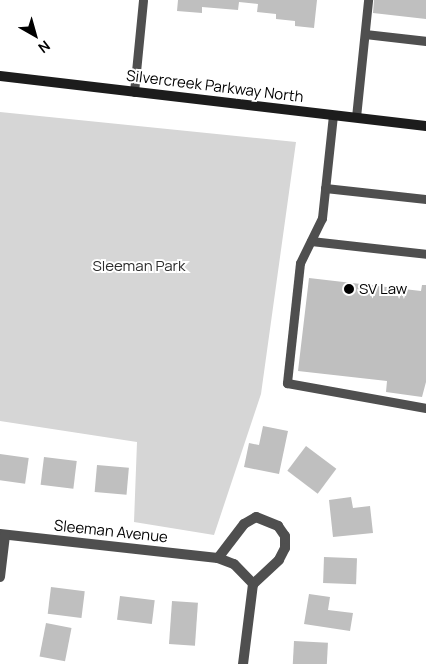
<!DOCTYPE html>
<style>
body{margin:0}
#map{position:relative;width:426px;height:664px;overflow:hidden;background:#fff;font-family:Manrope,sans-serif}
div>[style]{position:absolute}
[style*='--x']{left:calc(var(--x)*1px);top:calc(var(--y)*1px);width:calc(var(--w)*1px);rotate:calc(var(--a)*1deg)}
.green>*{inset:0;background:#d6d6d6}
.building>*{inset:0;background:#bfbfbf;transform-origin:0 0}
.service>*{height:9px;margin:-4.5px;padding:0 4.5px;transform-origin:4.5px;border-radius:4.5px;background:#4f4f4f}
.minor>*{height:10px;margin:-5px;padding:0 5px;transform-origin:5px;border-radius:5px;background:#4f4f4f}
.secondary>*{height:10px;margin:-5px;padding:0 5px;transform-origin:5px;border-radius:5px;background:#1c1c1c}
.dots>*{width:14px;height:14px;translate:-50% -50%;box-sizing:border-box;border:2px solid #fff;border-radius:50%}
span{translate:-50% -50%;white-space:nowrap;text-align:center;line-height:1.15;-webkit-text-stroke:4px #fff;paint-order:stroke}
.street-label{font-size:15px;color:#000}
.park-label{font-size:15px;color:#2d2d2d}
.poi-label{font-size:15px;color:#000}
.left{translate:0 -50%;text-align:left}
.north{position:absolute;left:10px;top:10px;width:50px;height:50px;-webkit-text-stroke:4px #fff;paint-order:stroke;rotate:142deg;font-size:14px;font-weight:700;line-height:20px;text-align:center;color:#000}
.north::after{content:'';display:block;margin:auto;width:18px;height:22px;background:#000;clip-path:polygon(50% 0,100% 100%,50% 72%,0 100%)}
</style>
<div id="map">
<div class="green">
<i style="clip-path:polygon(0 112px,296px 142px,261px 394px,214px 535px,134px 522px,137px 442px,0 421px)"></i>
</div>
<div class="building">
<i style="clip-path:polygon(178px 0,317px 0,314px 28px,295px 26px,295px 21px,276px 19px,276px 14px,257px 12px,258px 4px,239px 2px,238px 10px,202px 7px,202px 13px,177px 11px)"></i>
<i style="clip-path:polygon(374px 0,426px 0,426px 19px,373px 13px)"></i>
<i style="clip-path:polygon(309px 278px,421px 291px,422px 285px,426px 285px,426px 382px,422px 397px,386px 392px,387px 381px,298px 371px)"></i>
<i style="clip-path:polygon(263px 426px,288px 431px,279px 474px,244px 467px,249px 443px,259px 445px)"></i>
<i style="left:306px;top:446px;width:38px;height:31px;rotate:37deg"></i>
<i style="left:0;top:454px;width:29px;height:26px;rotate:8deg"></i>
<i style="left:44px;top:457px;width:33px;height:28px;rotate:7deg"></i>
<i style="left:97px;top:465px;width:32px;height:27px;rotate:5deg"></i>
<i style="clip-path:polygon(351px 497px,353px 508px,370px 506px,373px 533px,333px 537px,329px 500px)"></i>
<i style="left:324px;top:557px;width:33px;height:26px;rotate:2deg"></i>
<i style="left:51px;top:587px;width:34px;height:27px;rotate:7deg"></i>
<i style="clip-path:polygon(309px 594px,330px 597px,328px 610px,353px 613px,350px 631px,304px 624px)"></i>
<i style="left:120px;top:596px;width:35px;height:24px;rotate:7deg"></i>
<i style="left:172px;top:601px;width:26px;height:43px;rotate:4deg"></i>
<i style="left:46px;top:623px;width:26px;height:34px;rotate:11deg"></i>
<i style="left:294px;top:641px;width:34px;height:23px;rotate:3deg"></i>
</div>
<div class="service">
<i style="--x:365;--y:34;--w:61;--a:6.5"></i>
<i style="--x:134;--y:92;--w:92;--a:-84.4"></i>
<i style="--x:333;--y:115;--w:104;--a:96.1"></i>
<i style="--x:322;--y:218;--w:50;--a:116.1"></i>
<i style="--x:300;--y:263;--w:121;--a:96.2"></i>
<i style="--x:287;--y:383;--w:141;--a:10.2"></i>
<i style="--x:356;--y:117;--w:118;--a:-84.1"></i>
<i style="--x:325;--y:188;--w:102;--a:6.2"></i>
<i style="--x:311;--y:241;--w:116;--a:6.4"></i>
</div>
<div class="minor">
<i style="--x:0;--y:534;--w:219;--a:6.3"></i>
<i style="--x:218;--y:558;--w:17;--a:21"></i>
<i style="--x:234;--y:564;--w:28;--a:46"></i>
<i style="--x:253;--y:584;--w:81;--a:97.1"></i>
<i style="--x:218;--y:558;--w:43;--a:-52.6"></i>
<i style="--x:244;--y:524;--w:14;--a:-30"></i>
<i style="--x:256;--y:517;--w:24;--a:22"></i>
<i style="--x:278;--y:526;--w:12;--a:55"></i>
<i style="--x:285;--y:536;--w:12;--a:90"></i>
<i style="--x:285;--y:548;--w:13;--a:117"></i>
<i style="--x:279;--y:560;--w:35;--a:137"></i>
<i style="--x:0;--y:577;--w:42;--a:-83.2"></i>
</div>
<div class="secondary">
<i style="--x:0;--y:76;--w:429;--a:6.7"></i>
</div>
<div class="dots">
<i style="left:349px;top:289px;background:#000"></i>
</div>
<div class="street-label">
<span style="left:215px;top:86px;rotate:7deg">Silvercreek Parkway North</span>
<span style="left:111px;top:531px;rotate:6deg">Sleeman Avenue</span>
</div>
<div class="park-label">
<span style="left:139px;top:266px">Sleeman Park</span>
</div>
<div class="poi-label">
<span class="left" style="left:359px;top:289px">SV Law</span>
</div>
<div class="north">N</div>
</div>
